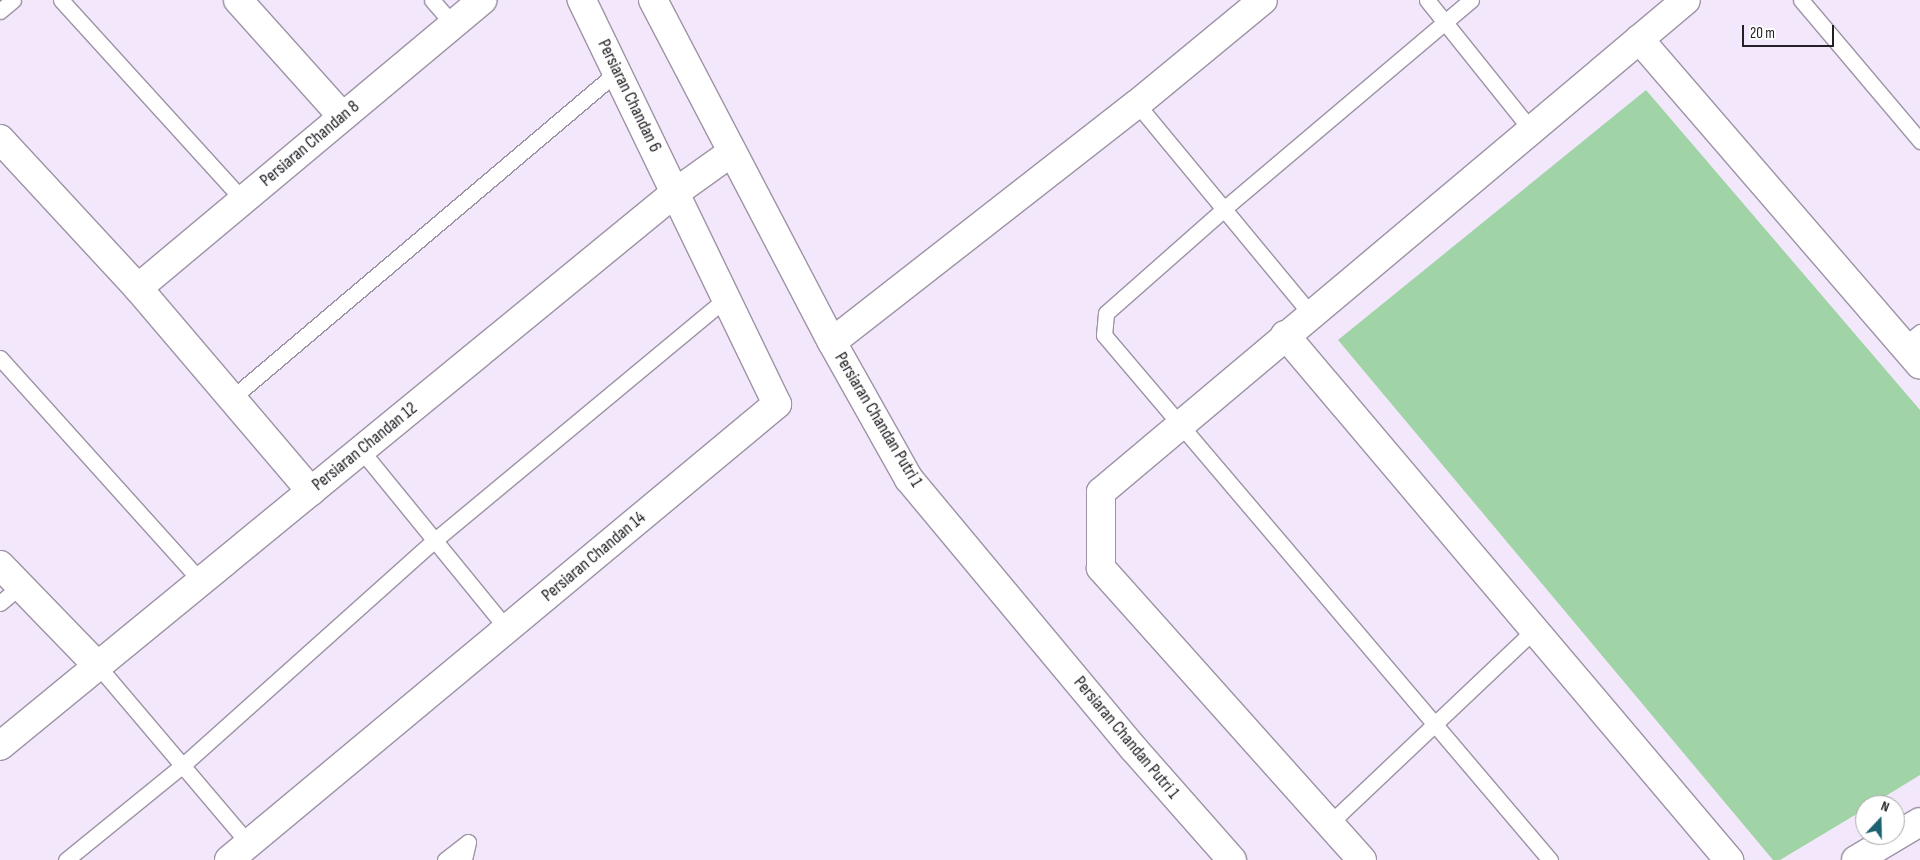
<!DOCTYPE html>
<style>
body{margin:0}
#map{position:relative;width:1920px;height:860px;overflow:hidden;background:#f3e8fb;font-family:"Sofia Sans Condensed",sans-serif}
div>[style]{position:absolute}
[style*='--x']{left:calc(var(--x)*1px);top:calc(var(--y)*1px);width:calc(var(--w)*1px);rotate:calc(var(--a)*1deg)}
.green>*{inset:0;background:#a0d3a5}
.roads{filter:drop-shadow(1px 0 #9e93a5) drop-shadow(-1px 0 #9e93a5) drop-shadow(0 1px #9e93a5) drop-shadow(0 -1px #9e93a5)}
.service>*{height:15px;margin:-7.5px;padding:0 7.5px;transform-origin:7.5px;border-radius:7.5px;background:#fff}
.minor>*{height:28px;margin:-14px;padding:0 14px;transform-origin:14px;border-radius:14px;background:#fff}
.tertiary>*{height:28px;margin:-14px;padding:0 14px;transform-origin:14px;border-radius:14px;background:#fff}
span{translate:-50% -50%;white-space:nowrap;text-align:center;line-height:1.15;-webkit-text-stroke:4px #fff;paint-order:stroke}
.street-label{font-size:18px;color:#242026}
.north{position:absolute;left:1855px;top:795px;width:50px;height:50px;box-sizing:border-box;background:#fff;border:1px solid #a7a6a8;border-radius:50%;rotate:21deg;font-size:14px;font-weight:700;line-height:20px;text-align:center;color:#242026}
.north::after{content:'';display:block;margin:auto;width:18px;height:22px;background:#1b6172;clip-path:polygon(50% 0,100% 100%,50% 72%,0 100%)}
.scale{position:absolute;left:1742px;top:25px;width:92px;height:22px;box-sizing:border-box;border:2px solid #242026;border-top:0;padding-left:6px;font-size:15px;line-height:18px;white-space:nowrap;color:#242026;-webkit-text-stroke:4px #fff;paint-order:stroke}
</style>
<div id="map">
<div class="green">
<i style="clip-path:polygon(1646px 90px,1920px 410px,1920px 775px,1871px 805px,1865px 805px,1865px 809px,1780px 860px,1773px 860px,1338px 340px)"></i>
</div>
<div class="roads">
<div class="service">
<i style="--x:61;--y:0;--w:270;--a:47.7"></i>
<i style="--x:432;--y:0;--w:32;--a:49"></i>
<i style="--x:1427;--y:0;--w:166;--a:51.3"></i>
<i style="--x:1471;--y:0;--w:324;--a:139.8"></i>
<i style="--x:1224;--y:209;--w:157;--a:138.6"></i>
<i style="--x:1106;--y:313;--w:22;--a:95"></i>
<i style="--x:1104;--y:335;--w:689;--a:49.65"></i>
<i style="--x:1801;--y:0;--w:185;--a:49.8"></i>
<i style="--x:0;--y:11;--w:17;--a:-40"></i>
<i style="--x:1137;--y:104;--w:273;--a:50.4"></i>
<i style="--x:1904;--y:345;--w:21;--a:-39"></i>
<i style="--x:0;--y:358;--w:300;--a:48"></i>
<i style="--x:232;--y:398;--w:504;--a:-40.26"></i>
<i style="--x:361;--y:450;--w:231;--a:50.8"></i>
<i style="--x:0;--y:603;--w:26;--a:-40"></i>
<i style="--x:98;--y:666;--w:233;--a:49.7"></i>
<i style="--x:1329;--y:824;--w:282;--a:-43.4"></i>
<i style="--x:66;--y:860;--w:151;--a:-39.1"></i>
<i style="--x:183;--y:765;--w:338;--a:-41.8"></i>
<i style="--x:435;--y:540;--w:378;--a:-39.7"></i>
<i style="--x:445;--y:860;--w:29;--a:-38"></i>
<i style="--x:468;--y:842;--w:18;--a:103"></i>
</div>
<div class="minor">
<i style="--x:238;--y:0;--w:156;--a:48.1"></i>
<i style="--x:1639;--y:39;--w:430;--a:49.2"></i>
<i style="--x:0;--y:139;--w:203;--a:47.2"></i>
<i style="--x:138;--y:288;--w:267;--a:49.6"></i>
<i style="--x:138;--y:288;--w:449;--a:-39.9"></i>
<i style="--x:1285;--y:335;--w:688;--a:49.78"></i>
<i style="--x:832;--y:342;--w:387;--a:-38"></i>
<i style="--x:1137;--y:104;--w:163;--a:-39.5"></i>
<i style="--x:0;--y:565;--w:141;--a:45.9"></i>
<i style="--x:0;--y:746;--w:874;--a:-39.34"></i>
<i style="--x:676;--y:192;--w:69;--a:-35.5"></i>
<i style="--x:229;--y:860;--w:713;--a:-39.76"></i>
<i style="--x:777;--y:404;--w:449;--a:-115.8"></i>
<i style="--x:1362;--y:860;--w:392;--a:-131.8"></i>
<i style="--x:1101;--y:568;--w:76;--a:-90"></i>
<i style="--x:1101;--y:492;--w:764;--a:-40.06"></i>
<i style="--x:1856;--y:860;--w:74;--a:-30.7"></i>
</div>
<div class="tertiary">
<i style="--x:653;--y:0;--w:386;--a:62.4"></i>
<i style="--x:832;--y:342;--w:157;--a:60.7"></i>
<i style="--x:909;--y:479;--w:351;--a:50.2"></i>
<i style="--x:1134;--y:749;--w:148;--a:48.6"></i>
</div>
</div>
<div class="street-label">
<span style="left:629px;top:96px;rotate:64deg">Persiaran Chandan 6</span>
<span style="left:310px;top:144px;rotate:-40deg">Persiaran Chandan 8</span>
<span style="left:878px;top:420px;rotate:59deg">Persiaran Chandan Putri 1</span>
<span style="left:365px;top:447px;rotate:-39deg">Persiaran Chandan 12</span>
<span style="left:594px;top:557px;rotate:-40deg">Persiaran Chandan 14</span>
<span style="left:1126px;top:738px;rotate:50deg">Persiaran Chandan Putri 1</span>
</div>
<div class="north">N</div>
<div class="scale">20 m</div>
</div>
